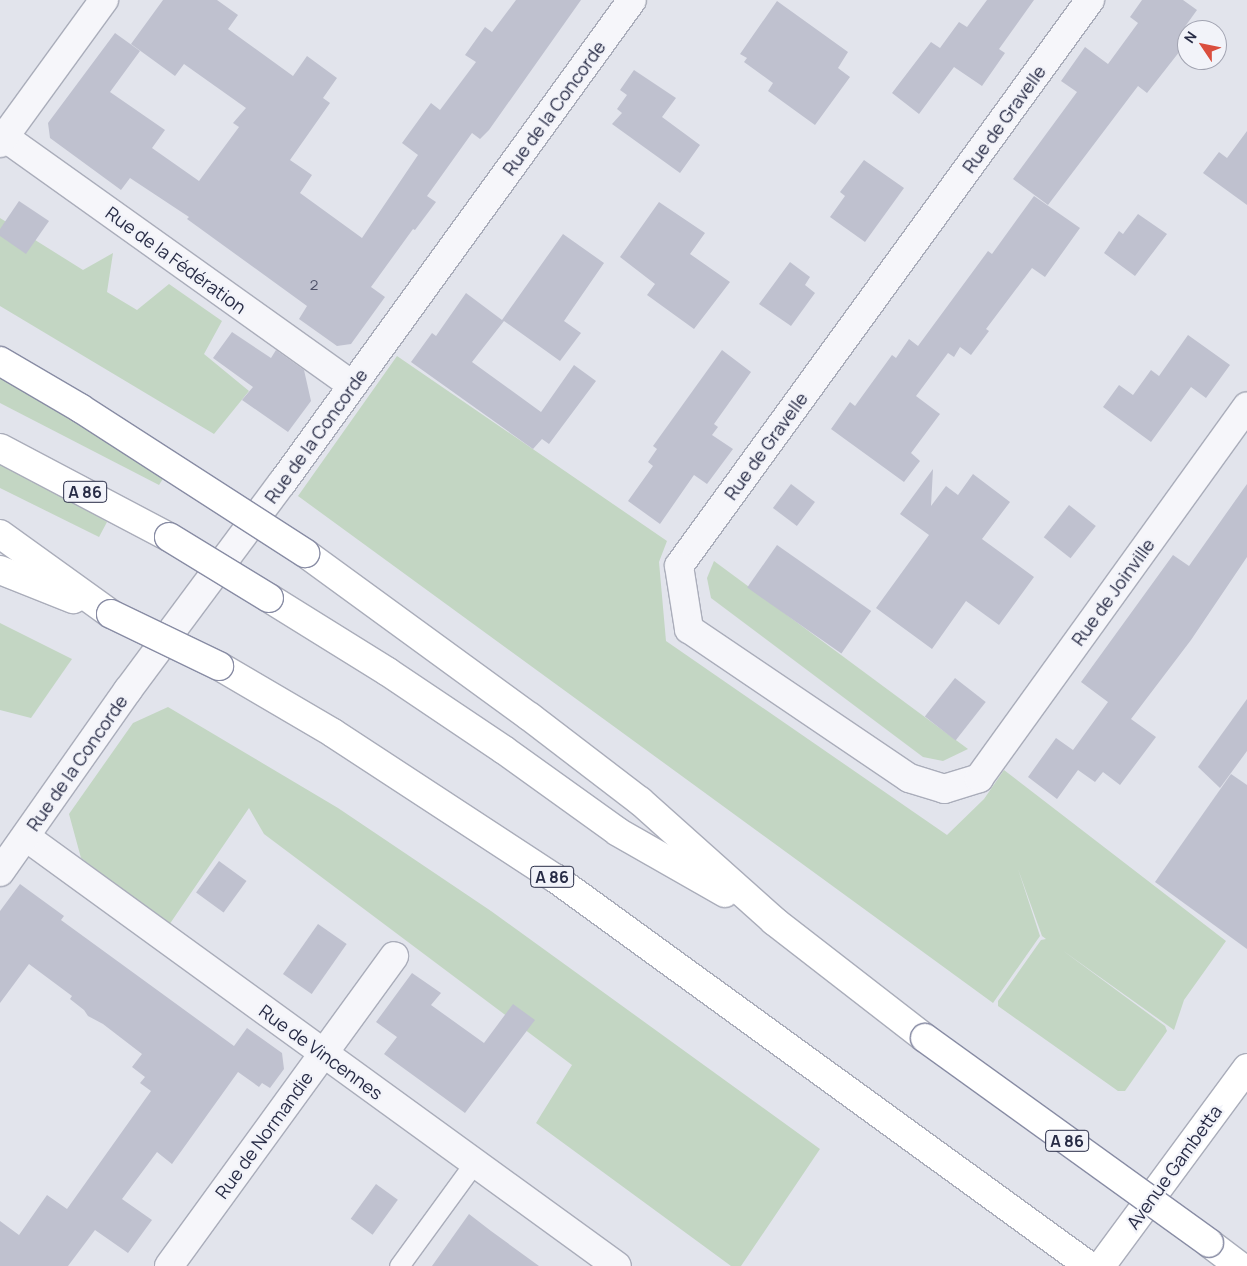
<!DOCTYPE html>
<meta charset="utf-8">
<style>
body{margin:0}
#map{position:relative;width:1247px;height:1266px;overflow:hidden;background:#e2e4ec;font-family:Manrope,sans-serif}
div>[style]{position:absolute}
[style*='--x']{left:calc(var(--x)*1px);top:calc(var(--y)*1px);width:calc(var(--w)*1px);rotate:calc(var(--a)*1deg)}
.green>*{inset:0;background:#c3d6c3}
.building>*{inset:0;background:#bfc1cf;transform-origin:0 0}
.roads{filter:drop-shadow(1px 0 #aaadba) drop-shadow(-1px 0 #aaadba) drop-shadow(0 1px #aaadba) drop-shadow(0 -1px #aaadba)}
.lane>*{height:19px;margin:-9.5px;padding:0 9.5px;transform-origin:9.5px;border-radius:9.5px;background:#f6f6fa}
.street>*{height:28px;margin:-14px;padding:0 14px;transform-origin:14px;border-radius:14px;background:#f6f6fa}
.secondary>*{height:28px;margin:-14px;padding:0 14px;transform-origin:14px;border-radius:14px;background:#fff}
.highway>*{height:28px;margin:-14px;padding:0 14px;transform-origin:14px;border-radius:14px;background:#fff}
.bridges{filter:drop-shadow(1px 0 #888ca4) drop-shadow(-1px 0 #888ca4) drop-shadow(0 1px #888ca4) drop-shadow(0 -1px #888ca4)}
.highway-bridge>*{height:28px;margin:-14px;padding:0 14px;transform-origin:14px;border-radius:14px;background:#fff}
span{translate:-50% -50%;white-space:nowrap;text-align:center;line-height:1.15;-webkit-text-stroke:4.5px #f2f3f9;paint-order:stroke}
.number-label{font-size:15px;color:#4e5168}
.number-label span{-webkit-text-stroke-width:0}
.shield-label span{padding:1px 4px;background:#f2f3f9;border:1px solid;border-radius:4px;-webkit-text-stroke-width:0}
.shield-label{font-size:16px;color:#282c46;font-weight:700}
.street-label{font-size:18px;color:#282c46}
.north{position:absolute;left:1177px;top:20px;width:50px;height:50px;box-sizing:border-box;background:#f2f3f9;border:1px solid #a1a3b1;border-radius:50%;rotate:304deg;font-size:14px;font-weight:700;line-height:20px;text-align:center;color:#282c46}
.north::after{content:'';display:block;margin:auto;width:18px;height:22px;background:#da4e3e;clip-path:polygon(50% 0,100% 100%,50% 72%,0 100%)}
</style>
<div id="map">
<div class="green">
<i style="clip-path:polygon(0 218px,83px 270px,113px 253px,107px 292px,137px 310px,169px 284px,222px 321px,204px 354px,249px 391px,214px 434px,0 306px)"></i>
<i style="clip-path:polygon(397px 356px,667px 541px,659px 562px,666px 641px,947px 835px,984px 799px,1004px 770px,1226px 941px,1184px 1000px,1174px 1030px,1062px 950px,1165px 1026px,1167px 1031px,1125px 1091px,1118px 1091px,998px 1006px,998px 1001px,1041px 940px,1046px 939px,1042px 936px,1018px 869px,1040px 936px,993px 1003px,298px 496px)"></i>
<i style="clip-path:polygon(0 374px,164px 477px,159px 485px,0 403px)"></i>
<i style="clip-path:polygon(0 460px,51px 487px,107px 522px,99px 537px,0 488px)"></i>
<i style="clip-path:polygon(714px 561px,968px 749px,943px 761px,923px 757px,711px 598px,707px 578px)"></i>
<i style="clip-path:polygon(0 623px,72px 659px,31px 718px,0 710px)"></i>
<i style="clip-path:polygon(168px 707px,338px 808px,491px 911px,820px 1149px,741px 1266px,731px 1266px,536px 1123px,572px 1065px,264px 834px,249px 808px,169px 925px,81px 858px,69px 814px,133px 723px)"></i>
</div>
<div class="building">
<i style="clip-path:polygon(163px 0,217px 0,238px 15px,228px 29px,293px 76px,307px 56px,337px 78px,323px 98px,330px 103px,290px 160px,312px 175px,300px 193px,362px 238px,418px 155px,402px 143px,431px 103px,440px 110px,476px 62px,465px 55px,485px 27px,492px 32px,516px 0,581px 0,489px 130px,480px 139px,472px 133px,427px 196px,436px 202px,415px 230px,413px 229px,371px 287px,385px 297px,351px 344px,337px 346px,299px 319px,307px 306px,187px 219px,189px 217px,130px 178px,121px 190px,50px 138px,48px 123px,115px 33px,140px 51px,110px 92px,165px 130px,152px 148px,199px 181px,239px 127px,233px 123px,246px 108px,184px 64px,175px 76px,131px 44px)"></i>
<i style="clip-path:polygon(987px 0,1034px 0,999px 49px,1005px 53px,982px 86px,954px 67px,919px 114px,892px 93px,931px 42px,940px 48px,959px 22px,967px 27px)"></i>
<i style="clip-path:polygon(1142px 0,1183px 0,1197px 10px,1184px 28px,1187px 30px,1187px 42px,1147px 93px,1138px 86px,1048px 205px,1013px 179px,1077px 92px,1061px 81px,1085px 47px,1108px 64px,1138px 23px,1130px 17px)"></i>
<i style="clip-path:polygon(777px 1px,848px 52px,838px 68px,850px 77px,815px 125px,768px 91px,773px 83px,744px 62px,747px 58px,740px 54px)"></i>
<i style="clip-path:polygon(634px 70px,676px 98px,662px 117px,700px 145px,680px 173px,612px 124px,622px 113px,617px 109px,627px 95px,620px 90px)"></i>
<i style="clip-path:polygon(1247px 131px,1247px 205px,1203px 173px,1219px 152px,1227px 158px)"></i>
<i style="clip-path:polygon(864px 160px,904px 188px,865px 242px,830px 217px,845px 196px,840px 192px)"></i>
<i style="clip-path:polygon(1034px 196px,1080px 228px,1045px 277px,1032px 268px,986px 329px,989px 331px,971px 355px,960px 347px,954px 357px,948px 353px,916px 396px,940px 414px,911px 453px,920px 461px,904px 482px,831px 429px,850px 402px,855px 406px,892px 355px,896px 358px,909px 339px,918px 346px,988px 251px,992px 254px)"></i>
<i style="clip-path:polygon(19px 201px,49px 221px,26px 254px,0 236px,0 229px)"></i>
<i style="clip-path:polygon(659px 202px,705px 233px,690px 254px,730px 282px,694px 329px,647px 295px,655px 284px,620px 257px)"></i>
<i style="clip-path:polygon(1138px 214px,1167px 234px,1135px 276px,1104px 253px,1119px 231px,1123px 234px)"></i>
<i style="clip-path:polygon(563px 234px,604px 263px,564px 321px,581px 333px,560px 361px,504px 321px,472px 362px,541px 412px,574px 365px,596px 381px,549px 444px,542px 439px,533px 449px,411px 362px,432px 333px,436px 336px,466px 293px,502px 320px)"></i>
<i style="clip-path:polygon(790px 262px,810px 277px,805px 285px,815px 293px,791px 326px,759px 304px)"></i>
<i style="clip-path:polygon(232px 332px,271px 358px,276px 350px,304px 370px,311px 401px,288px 432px,242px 400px,253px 387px,213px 358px)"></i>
<i style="clip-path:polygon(1188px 335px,1230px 365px,1206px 398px,1191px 387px,1151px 442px,1103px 407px,1119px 385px,1133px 395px,1151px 370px,1159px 376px)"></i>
<i style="clip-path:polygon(722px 350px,751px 372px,714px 424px,718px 427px,712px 435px,733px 449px,707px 484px,694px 475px,660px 524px,628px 501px,653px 466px,648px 462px,657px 449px,653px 446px)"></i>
<i style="clip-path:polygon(933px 469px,931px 506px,946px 486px,958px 495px,973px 474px,1010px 502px,982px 539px,1034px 577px,999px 625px,966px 601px,932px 649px,876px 608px,929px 535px,900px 514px)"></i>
<i style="left:791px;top:484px;width:30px;height:30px;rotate:37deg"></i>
<i style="clip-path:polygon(1247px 484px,1247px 557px,1191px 640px,1131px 719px,1156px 737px,1120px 785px,1103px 772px,1095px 782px,1078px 770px,1057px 799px,1028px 777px,1056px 738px,1073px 750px,1108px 702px,1081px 682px,1173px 555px,1189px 566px)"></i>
<i style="left:1069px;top:505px;width:34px;height:41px;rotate:38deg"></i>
<i style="left:777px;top:545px;width:115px;height:52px;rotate:35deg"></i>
<i style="left:955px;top:678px;width:39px;height:49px;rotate:38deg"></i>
<i style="clip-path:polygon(1247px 699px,1247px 751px,1220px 788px,1198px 767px)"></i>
<i style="clip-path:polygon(1231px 774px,1247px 785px,1247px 949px,1155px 882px)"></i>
<i style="left:219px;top:861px;width:34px;height:39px;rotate:36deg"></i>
<i style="clip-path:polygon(20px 884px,64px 916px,61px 920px,234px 1046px,247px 1028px,282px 1053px,284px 1069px,270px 1088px,262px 1083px,259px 1087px,238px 1072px,172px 1164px,157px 1152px,122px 1199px,152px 1220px,128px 1253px,95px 1230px,68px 1266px,0 1266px,0 1221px,19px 1235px,47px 1195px,67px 1209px,151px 1091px,140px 1083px,145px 1077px,132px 1067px,142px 1054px,103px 1024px,88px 1016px,84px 1010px,70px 999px,72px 996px,29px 964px,0 1003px,0 911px)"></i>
<i style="left:318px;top:924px;width:35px;height:61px;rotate:35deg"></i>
<i style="clip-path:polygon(412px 973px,441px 993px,431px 1005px,484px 1043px,513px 1004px,535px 1020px,465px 1113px,384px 1054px,397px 1037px,376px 1022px)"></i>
<i style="left:376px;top:1184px;width:27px;height:43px;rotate:36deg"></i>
<i style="clip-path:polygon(469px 1214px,491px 1231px,539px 1266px,432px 1266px)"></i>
</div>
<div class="roads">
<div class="lane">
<i style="--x:399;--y:1266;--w:127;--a:-53.9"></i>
</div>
<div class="street">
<i style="--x:1090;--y:0;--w:699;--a:125.99"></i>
<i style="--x:679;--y:566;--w:64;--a:81"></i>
<i style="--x:689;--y:629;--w:266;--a:34.1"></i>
<i style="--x:909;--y:778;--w:37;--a:17"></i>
<i style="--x:944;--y:789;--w:37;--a:-17"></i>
<i style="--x:979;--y:778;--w:458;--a:-54.2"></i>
<i style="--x:0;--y:134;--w:432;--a:35.5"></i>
<i style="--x:0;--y:143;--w:177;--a:-54"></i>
<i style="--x:26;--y:837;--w:730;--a:35.98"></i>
<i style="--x:0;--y:872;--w:223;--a:-54.9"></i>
<i style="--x:128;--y:690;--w:258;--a:-53.4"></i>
<i style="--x:282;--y:483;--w:596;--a:-54.07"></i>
<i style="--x:169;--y:1266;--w:383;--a:-54"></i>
</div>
<div class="secondary">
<i style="--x:1101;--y:1266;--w:246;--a:-53.6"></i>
</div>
<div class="highway">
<i style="--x:0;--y:448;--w:191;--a:27.8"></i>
<i style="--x:0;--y:534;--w:137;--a:35.8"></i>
<i style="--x:305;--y:553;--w:278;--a:36.1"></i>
<i style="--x:530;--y:717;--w:138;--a:37.4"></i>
<i style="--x:640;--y:801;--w:180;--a:41.8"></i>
<i style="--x:774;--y:921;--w:191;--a:37.8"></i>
<i style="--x:0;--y:570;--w:79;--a:21.7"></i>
<i style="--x:269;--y:598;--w:140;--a:31.9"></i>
<i style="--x:388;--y:672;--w:140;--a:33.9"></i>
<i style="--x:504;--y:750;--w:140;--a:35.7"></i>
<i style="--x:618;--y:832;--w:123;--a:29.7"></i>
<i style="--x:219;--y:666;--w:132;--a:30.4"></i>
<i style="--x:333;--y:733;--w:265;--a:33.2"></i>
<i style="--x:555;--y:878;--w:660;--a:36"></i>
<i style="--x:1209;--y:1243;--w:39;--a:37"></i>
</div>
</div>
<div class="bridges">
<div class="highway-bridge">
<i style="--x:0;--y:361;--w:93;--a:30.4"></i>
<i style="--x:80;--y:408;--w:268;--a:32.8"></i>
<i style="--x:169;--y:537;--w:117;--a:31.4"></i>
<i style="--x:111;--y:614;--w:120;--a:25.7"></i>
<i style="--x:925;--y:1038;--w:350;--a:35.8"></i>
</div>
</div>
<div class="number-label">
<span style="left:314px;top:285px">2</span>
</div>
<div class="shield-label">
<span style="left:85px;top:492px">A 86</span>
<span style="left:552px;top:877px">A 86</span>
<span style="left:1067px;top:1141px">A 86</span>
</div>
<div class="street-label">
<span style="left:554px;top:108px;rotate:-54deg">Rue de la Concorde</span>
<span style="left:1004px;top:119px;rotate:-54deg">Rue de Gravelle</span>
<span style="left:176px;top:260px;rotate:36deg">Rue de la Fédération</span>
<span style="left:316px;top:436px;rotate:-54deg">Rue de la Concorde</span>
<span style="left:766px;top:446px;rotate:-54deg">Rue de Gravelle</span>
<span style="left:1113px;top:592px;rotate:-54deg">Rue de Joinville</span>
<span style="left:77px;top:763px;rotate:-55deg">Rue de la Concorde</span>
<span style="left:321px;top:1052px;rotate:36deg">Rue de Vincennes</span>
<span style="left:264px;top:1135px;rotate:-54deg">Rue de Normandie</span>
<span style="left:1174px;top:1167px;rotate:-54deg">Avenue Gambetta</span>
</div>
<div class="north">N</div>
</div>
